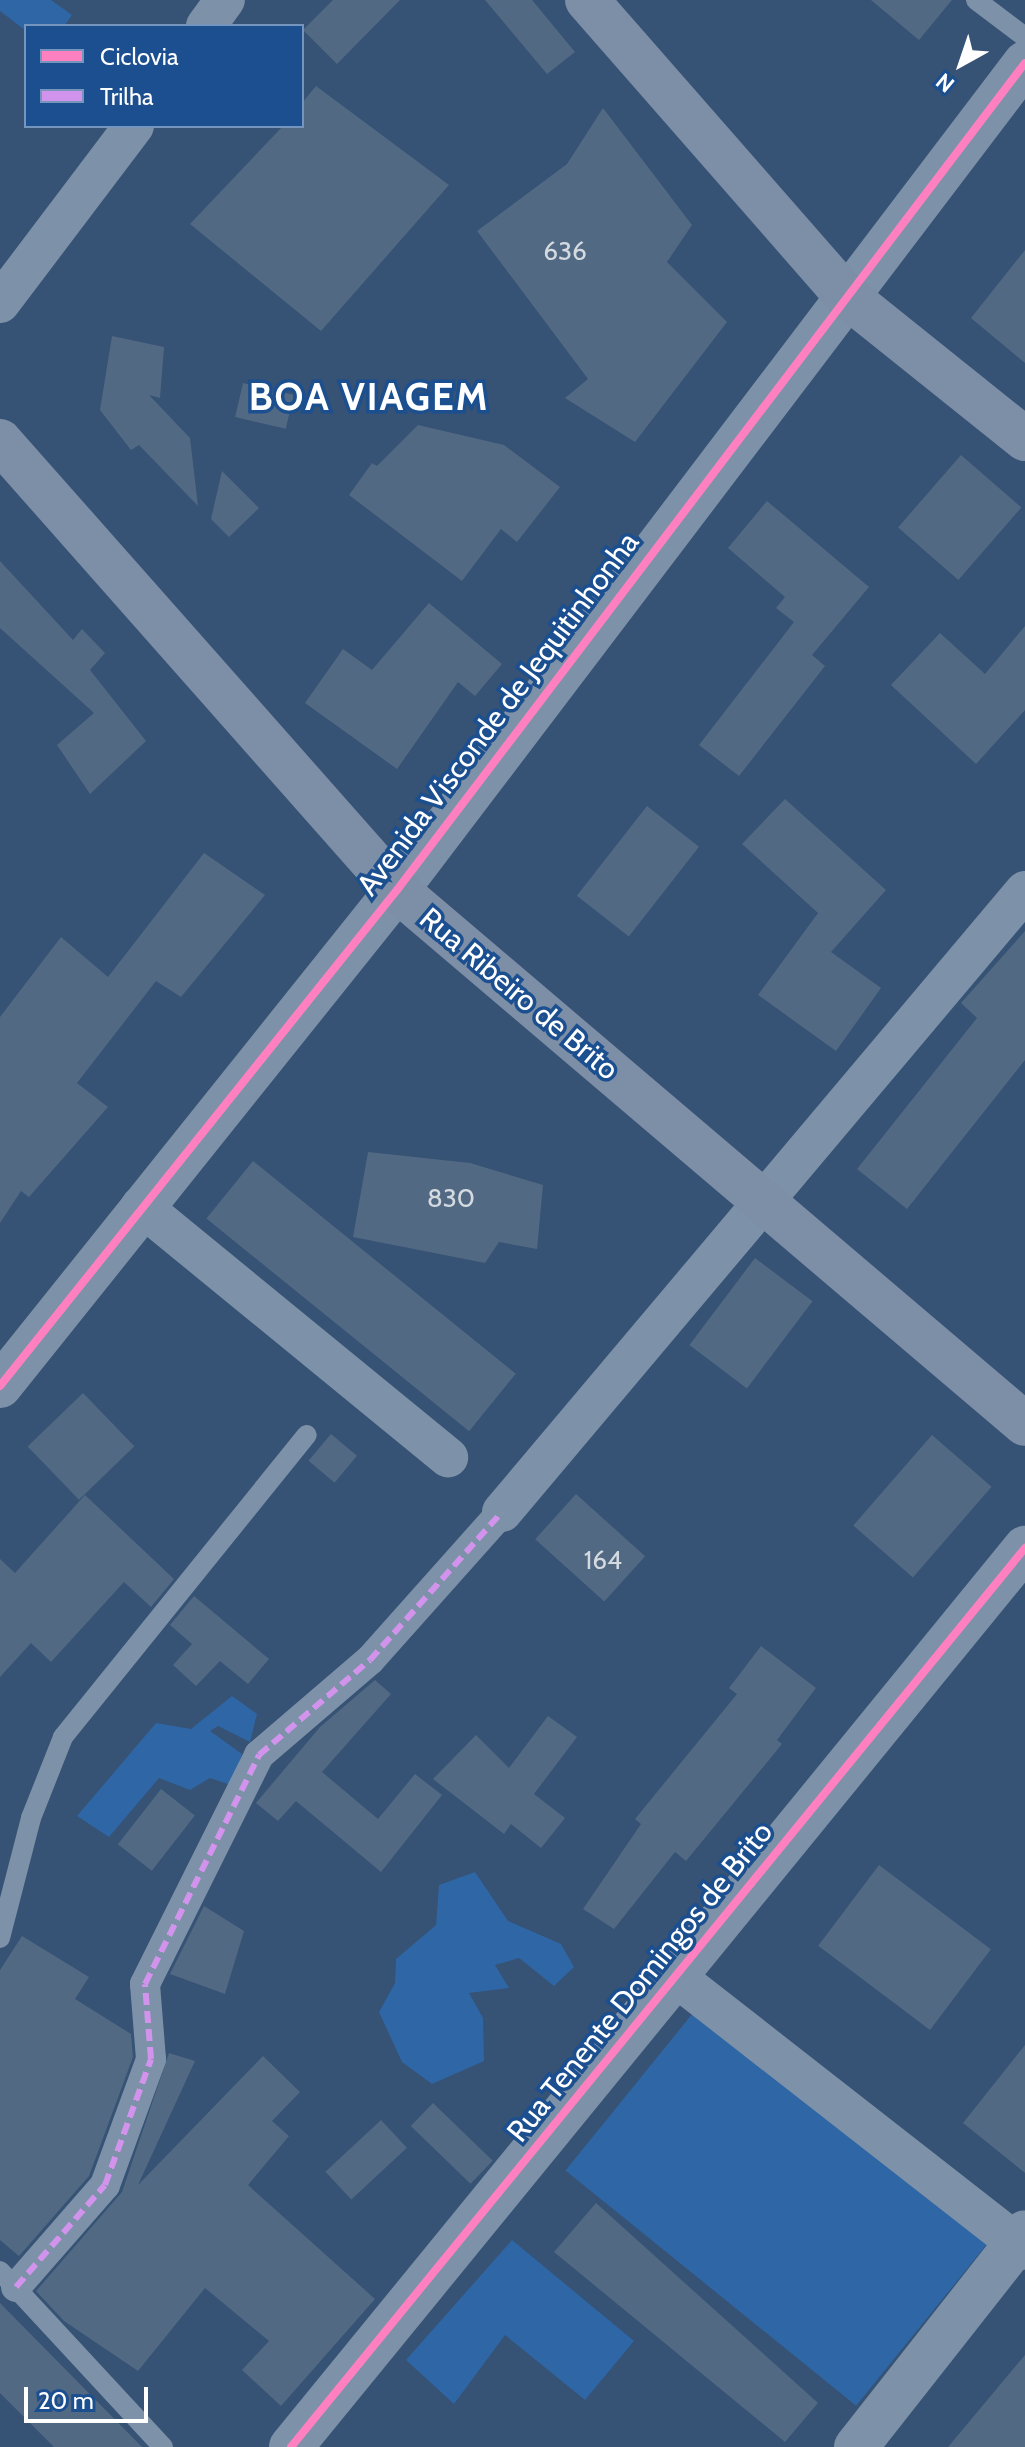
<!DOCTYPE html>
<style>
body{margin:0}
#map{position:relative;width:1025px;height:2447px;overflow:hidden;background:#365274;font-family:Cabin,sans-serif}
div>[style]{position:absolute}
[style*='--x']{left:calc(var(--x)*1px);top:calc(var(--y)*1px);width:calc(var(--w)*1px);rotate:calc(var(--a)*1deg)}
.green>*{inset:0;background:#2f66a5;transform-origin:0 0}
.building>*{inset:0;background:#526984;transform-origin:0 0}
.service>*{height:20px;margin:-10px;padding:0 10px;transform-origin:10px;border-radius:10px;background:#7d92a8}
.pedestrian>*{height:30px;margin:-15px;padding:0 15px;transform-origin:15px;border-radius:15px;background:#7d92a8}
.minor>*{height:40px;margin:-20px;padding:0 20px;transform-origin:20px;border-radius:20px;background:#7d92a8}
.tertiary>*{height:44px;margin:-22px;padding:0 22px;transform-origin:22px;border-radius:22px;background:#7d92a8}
.primary>*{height:44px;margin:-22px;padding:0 22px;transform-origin:22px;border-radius:22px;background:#7d8ea7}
.quiet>*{height:6px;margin-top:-3px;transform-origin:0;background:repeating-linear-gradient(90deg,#d193ec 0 12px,transparent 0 18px)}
.cycleway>*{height:8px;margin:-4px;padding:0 4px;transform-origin:4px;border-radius:4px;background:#ff80c0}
span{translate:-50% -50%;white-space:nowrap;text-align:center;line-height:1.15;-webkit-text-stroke:7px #1b4f8f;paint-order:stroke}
.number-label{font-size:26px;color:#d4dae0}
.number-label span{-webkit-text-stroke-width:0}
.street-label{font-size:30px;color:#fff}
.district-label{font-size:38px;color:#fff;font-weight:700;letter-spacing:2px}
.legend{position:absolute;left:24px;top:24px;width:280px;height:104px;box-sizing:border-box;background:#1b4f8f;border:2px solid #7695bc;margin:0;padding:10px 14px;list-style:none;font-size:24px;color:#fff}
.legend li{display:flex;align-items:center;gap:16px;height:40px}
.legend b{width:40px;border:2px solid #7695bc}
.north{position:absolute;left:921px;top:24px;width:80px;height:80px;-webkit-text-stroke:6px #1b4f8f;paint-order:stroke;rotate:220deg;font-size:22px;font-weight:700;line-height:32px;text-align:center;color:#fff}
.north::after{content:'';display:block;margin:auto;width:28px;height:36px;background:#fff;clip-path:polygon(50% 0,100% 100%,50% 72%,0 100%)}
.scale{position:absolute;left:24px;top:2387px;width:124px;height:36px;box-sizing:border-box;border:4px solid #fff;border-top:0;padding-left:10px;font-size:24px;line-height:28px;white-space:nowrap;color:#fff;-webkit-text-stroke:6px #1b4f8f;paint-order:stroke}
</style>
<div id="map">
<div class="green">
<i style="clip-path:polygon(0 0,51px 0,72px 15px,64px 26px,26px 31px,0 11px)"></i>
<i style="clip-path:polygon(232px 1696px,257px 1714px,250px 1742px,218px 1726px,210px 1731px,242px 1754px,231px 1785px,210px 1778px,190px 1790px,159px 1778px,109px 1837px,77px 1816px,156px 1723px,191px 1729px)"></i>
<i style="clip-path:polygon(475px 1872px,508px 1921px,561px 1944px,574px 1967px,554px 1986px,519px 1958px,495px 1965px,509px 1988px,469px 1993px,483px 2018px,484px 2061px,432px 2084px,402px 2062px,379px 2012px,395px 1983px,396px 1959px,436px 1925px,439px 1885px)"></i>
<i style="left:697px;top:2008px;width:374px;height:209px;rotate:39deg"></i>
<i style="clip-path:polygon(512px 2240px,634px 2341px,585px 2400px,505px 2335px,454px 2404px,406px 2360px)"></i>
</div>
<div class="building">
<i style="clip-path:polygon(333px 0,400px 0,337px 64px,303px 30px)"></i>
<i style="clip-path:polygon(485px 0,532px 0,575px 52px,547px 74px)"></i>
<i style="clip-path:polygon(871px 0,952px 0,919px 40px)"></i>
<i style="clip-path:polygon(316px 86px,449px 185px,321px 331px,190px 224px,283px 126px,302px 126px,302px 103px)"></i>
<i style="clip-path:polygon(603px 108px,692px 225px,667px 262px,727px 322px,635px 442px,565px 398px,588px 379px,477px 231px,567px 164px)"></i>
<i style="clip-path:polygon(1025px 250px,1025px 363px,971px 318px)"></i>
<i style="clip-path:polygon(112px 336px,164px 347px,160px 398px,149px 395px,190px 438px,198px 506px,139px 445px,131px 450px,100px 410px)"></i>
<i style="left:243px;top:383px;width:52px;height:35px;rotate:13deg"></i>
<i style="clip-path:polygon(418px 425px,504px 445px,560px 487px,517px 542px,501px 529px,462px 581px,349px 495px,372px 463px,377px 466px)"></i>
<i style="left:961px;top:455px;width:80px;height:96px;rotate:41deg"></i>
<i style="clip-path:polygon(222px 471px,259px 508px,229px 537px,211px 519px)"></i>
<i style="clip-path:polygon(767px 501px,869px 587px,812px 655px,825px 666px,739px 776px,699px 745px,794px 622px,776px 608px,785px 597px,728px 548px)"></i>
<i style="clip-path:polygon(0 561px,73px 640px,82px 629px,105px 653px,90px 670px,146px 741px,90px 794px,57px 745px,94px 713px,0 628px)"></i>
<i style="clip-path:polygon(429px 603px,502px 664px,475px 696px,458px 682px,397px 769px,305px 703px,343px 649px,372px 670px)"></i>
<i style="clip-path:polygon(1025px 626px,1025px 710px,976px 764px,891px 685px,940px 633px,985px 674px)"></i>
<i style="clip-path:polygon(785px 799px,886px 890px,831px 952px,881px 988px,836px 1051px,758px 995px,818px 913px,742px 844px)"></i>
<i style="left:647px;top:806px;width:66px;height:114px;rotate:38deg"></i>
<i style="clip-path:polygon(204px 853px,265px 895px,181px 997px,156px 981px,77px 1083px,108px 1107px,29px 1197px,21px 1191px,0 1223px,0 1017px,61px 937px,108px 977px)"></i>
<i style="clip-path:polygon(1025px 931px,1025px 1060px,907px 1209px,857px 1169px,977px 1018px,961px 1003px)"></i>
<i style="clip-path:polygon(368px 1152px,470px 1163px,543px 1185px,537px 1249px,499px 1242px,485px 1263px,353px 1237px)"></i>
<i style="left:253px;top:1161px;width:338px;height:74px;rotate:39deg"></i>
<i style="left:755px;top:1258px;width:72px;height:109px;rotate:37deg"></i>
<i style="left:83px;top:1393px;width:74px;height:77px;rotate:46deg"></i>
<i style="left:331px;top:1434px;width:34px;height:35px;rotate:40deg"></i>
<i style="left:932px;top:1435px;width:79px;height:120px;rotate:41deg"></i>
<i style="left:576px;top:1494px;width:93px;height:61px;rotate:42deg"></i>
<i style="clip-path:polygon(85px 1495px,174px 1579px,151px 1607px,124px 1582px,51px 1662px,31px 1643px,0 1677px,0 1559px,15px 1573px)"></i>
<i style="clip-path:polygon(194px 1596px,269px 1659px,248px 1684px,220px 1661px,196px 1686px,173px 1665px,192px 1644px,170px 1625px)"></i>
<i style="clip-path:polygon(761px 1646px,816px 1688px,777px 1740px,782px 1744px,686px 1861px,675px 1852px,614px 1929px,583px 1909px,641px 1824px,635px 1819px,737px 1694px,729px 1688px)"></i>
<i style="clip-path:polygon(375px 1680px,391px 1694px,322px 1772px,378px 1819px,415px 1774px,442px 1795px,381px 1872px,296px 1801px,278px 1821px,256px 1803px,320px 1727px)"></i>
<i style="clip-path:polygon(548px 1716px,577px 1737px,534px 1794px,565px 1818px,541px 1848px,511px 1824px,504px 1834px,433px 1779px,476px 1735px,509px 1768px)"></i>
<i style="left:161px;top:1789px;width:43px;height:70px;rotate:38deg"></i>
<i style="left:879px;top:1865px;width:140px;height:101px;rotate:37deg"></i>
<i style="clip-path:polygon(204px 1906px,244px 1931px,225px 1994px,170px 1974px)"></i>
<i style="clip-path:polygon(22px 1936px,89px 1977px,75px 1999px,131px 2034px,133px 2057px,89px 2176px,19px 2256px,0 2240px,0 1970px)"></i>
<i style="clip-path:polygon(1025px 2045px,1025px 2173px,963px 2123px)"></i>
<i style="clip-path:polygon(169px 2053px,195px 2061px,138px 2185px,263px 2056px,300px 2092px,272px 2121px,289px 2136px,248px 2185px,375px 2299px,281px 2406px,242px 2370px,269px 2341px,205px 2288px,138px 2371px,64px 2321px,36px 2291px,122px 2192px)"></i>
<i style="left:433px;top:2103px;width:83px;height:32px;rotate:44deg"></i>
<i style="left:381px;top:2120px;width:38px;height:76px;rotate:47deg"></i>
<i style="clip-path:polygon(596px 2203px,818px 2403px,785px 2442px,554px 2252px)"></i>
<i style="clip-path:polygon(0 2303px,142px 2447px,54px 2447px,0 2393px)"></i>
<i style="clip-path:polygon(1025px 2355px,1025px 2447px,948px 2447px)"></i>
</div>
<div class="service">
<i style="--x:976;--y:0;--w:61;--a:37.1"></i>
<i style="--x:0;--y:1938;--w:124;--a:-75.5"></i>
<i style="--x:31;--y:1818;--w:87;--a:-68.4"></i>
<i style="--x:63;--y:1737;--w:388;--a:-51.1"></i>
<i style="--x:0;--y:2271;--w:240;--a:47.2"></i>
</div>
<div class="pedestrian">
<i style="--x:16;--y:2287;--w:135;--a:-48.9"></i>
<i style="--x:105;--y:2185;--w:134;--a:-69.9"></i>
<i style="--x:151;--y:2059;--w:75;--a:-94.6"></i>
<i style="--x:145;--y:1984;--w:256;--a:-63.5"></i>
<i style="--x:259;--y:1755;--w:146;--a:-40.6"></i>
<i style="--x:370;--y:1660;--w:198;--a:-48.3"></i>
</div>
<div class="minor">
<i style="--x:206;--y:26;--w:32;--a:-54"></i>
<i style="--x:0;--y:303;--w:222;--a:-52.9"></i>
<i style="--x:141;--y:1206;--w:397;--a:39.3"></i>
<i style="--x:502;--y:1512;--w:812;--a:-49.9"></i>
<i style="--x:676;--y:1977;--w:443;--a:38"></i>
</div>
<div class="tertiary">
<i style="--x:0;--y:1386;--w:635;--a:-51.33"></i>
<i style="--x:397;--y:890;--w:1038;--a:-52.79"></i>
<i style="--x:291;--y:2447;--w:1161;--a:-50.77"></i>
<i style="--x:856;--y:2447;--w:273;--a:-51.8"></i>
</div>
<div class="primary">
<i style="--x:587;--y:0;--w:390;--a:48.8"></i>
<i style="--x:844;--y:294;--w:232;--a:38.7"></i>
<i style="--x:0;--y:441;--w:599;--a:48.52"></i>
<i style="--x:397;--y:890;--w:824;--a:40.38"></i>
</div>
<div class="quiet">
<i style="--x:16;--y:2287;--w:135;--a:-48.9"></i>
<i style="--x:105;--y:2185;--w:134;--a:-69.9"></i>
<i style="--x:151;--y:2059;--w:75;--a:-94.6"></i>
<i style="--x:145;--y:1984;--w:256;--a:-63.5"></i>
<i style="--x:259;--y:1755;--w:146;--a:-40.6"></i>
<i style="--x:370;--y:1660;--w:198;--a:-48.3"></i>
</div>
<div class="cycleway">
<i style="--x:0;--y:1386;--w:635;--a:-51.33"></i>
<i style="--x:397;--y:890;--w:1038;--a:-52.79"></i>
<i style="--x:291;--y:2447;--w:1161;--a:-50.77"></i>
</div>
<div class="number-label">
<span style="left:565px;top:252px">636</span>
<span style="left:451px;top:1199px">830</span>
<span style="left:603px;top:1561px">164</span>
</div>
<div class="street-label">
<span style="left:498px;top:714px;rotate:-53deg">Avenida Visconde de Jequitinhonha</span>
<span style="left:519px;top:994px;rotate:40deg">Rua Ribeiro de Brito</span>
<span style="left:640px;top:1982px;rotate:-51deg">Rua Tenente Domingos de Brito</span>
</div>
<div class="district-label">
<span style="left:369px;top:397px">BOA VIAGEM</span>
</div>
<ul class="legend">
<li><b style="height:10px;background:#ff80c0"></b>Ciclovia</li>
<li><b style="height:10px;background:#d193ec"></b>Trilha</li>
</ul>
<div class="north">N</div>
<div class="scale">20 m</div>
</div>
